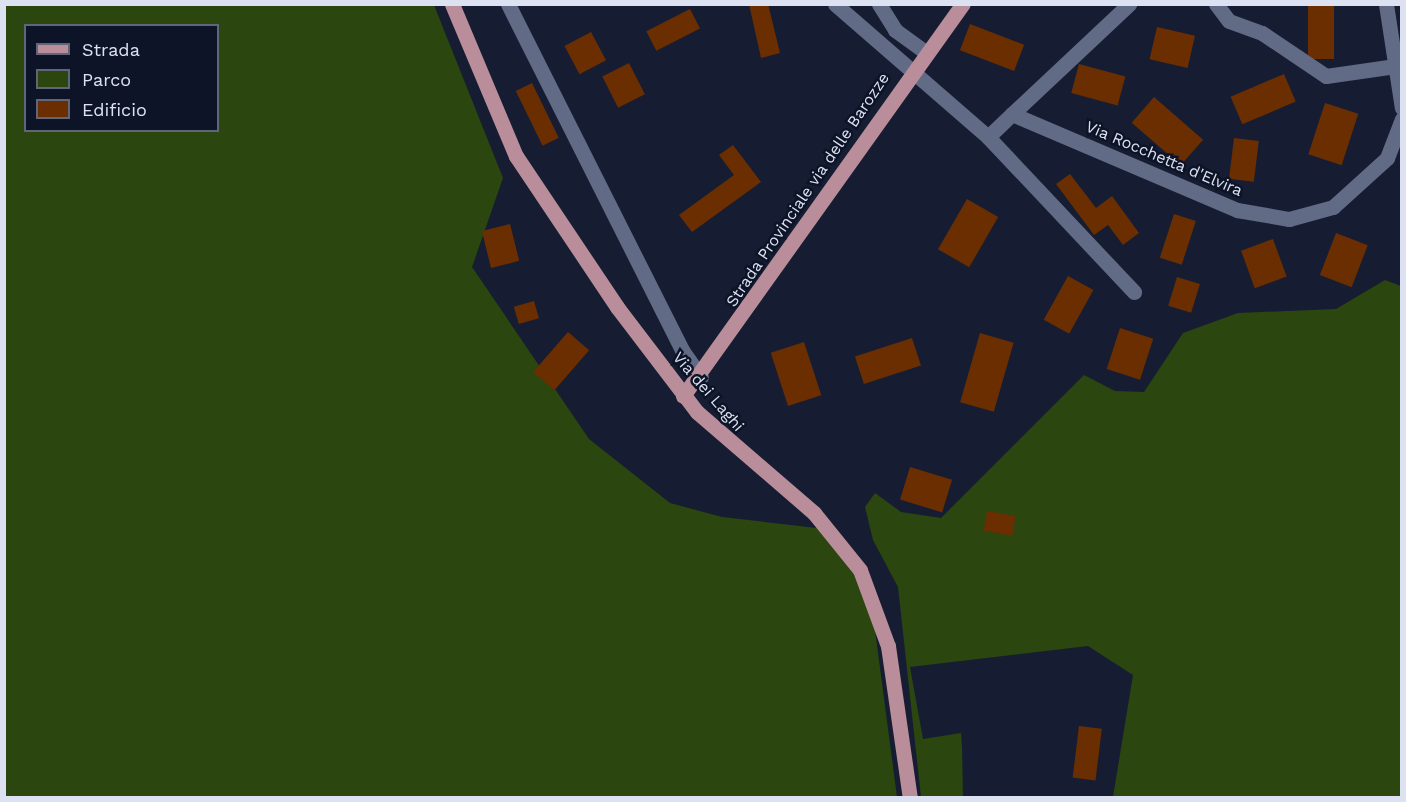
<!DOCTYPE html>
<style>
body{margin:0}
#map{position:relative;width:1406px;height:802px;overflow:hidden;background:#161d32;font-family:"Work Sans",sans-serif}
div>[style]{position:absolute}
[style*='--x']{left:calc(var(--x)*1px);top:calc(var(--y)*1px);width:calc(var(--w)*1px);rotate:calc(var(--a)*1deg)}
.green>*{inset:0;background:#2b460f}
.building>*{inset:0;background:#6b2e00;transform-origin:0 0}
.minor>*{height:15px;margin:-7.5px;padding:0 7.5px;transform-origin:7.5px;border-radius:7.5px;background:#616b85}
.major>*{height:15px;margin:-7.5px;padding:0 7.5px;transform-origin:7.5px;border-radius:7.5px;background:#b98d99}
span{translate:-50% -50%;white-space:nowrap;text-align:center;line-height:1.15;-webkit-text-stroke:5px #0d1428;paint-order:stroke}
.street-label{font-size:16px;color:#dce2f1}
.frame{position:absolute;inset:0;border:6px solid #dce2f1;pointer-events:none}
.legend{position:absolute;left:24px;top:24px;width:195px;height:108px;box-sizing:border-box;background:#0d1428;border:2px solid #606678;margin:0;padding:8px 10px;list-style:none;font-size:18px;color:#dce2f1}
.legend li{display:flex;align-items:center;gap:12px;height:30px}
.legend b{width:30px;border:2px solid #606678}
</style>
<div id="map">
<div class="green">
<i style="clip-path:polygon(evenodd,5px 5px,434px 5px,503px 178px,472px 267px,589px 439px,670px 503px,722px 517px,817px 528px,857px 578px,875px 630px,897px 797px,5px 798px,5px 5px,26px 26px,218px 26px,218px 130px,26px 130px,26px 26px)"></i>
<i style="clip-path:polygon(1385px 280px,1401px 286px,1401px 797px,1113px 797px,1133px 675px,1088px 646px,910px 667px,923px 739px,961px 733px,962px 747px,963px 797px,921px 797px,898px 587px,873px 540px,865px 507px,875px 493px,901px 512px,941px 518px,1084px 375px,1115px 391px,1144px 392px,1183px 333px,1238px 313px,1336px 309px)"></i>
</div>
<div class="building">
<i style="clip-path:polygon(749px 4px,768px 4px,780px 53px,761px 58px)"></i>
<i style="left:1308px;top:4px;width:26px;height:55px"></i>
<i style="left:690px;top:9px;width:22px;height:49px;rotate:63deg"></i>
<i style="left:970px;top:24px;width:58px;height:28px;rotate:21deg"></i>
<i style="left:1157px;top:27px;width:39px;height:33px;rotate:13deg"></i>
<i style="left:591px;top:32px;width:32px;height:30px;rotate:62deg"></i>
<i style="left:629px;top:63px;width:35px;height:30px;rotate:63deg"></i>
<i style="left:1079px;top:64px;width:48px;height:30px;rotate:15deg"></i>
<i style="left:1284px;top:74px;width:30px;height:58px;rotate:67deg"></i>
<i style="left:532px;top:83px;width:61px;height:18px;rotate:64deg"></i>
<i style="left:1154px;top:97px;width:65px;height:34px;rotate:41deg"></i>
<i style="left:1325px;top:103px;width:35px;height:54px;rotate:18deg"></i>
<i style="left:1234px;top:138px;width:25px;height:41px;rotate:7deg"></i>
<i style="clip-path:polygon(733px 145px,761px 182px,692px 232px,679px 215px,734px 175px,719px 155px)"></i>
<i style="clip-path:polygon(1070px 174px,1096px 208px,1112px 196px,1139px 233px,1123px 245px,1108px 225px,1094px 235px,1056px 184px)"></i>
<i style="left:967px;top:199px;width:36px;height:58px;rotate:30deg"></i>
<i style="left:1174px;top:214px;width:23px;height:46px;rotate:18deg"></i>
<i style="left:510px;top:224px;width:38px;height:29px;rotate:76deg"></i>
<i style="left:1336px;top:233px;width:34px;height:45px;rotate:21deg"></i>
<i style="left:1273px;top:239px;width:40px;height:34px;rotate:70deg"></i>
<i style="left:1068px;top:276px;width:29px;height:50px;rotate:29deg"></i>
<i style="left:1177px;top:277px;width:24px;height:30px;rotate:17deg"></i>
<i style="left:534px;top:301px;width:18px;height:21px;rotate:74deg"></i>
<i style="left:1120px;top:328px;width:35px;height:43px;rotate:18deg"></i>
<i style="left:568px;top:332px;width:28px;height:53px;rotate:41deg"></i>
<i style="left:980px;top:333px;width:35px;height:72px;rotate:16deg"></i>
<i style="left:912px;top:338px;width:29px;height:60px;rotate:72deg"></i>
<i style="left:804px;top:342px;width:56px;height:35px;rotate:72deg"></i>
<i style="left:910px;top:467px;width:44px;height:34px;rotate:17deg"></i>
<i style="left:987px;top:511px;width:29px;height:20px;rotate:10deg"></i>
<i style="left:1079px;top:726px;width:23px;height:52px;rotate:7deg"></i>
</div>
<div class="minor">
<i style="--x:508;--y:4;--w:387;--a:63.3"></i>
<i style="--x:682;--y:350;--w:33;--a:55"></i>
<i style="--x:835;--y:4;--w:203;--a:41"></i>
<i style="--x:988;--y:137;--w:33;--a:-44"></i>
<i style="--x:1012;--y:114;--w:245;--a:23.1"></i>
<i style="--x:1237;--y:210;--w:53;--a:9.8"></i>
<i style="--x:1289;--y:219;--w:46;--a:-15.3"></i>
<i style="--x:1333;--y:207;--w:73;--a:-42.2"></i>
<i style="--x:1387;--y:158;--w:42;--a:-69"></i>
<i style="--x:879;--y:4;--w:31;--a:58"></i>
<i style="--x:895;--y:30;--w:37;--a:36"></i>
<i style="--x:1216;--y:4;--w:21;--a:53"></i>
<i style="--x:1229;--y:21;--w:35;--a:20"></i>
<i style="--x:1262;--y:33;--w:77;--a:33.9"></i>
<i style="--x:1326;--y:76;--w:70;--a:-8.2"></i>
<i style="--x:1386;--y:4;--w:105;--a:81.3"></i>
<i style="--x:1012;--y:114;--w:161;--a:-43.2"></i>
<i style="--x:988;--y:137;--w:213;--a:46.7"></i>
</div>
<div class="major">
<i style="--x:452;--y:4;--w:165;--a:67.2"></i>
<i style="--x:516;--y:156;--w:182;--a:56.2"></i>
<i style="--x:617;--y:307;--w:132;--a:52.7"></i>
<i style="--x:697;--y:412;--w:155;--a:40.8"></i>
<i style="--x:814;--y:513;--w:73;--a:51.1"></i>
<i style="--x:860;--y:570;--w:81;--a:69.8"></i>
<i style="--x:888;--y:646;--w:154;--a:81.8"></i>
<i style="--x:683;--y:396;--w:482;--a:-54.5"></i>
</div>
<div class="street-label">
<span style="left:1164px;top:159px;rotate:23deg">Via Rocchetta d'Elvira</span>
<span style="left:808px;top:190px;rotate:-56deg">Strada Provinciale via delle Barozze</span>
<span style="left:708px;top:392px;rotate:49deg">Via dei Laghi</span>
</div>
<div class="frame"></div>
<ul class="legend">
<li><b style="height:8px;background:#b98d99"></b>Strada</li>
<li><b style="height:16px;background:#2b460f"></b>Parco</li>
<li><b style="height:16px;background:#6b2e00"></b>Edificio</li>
</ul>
</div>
